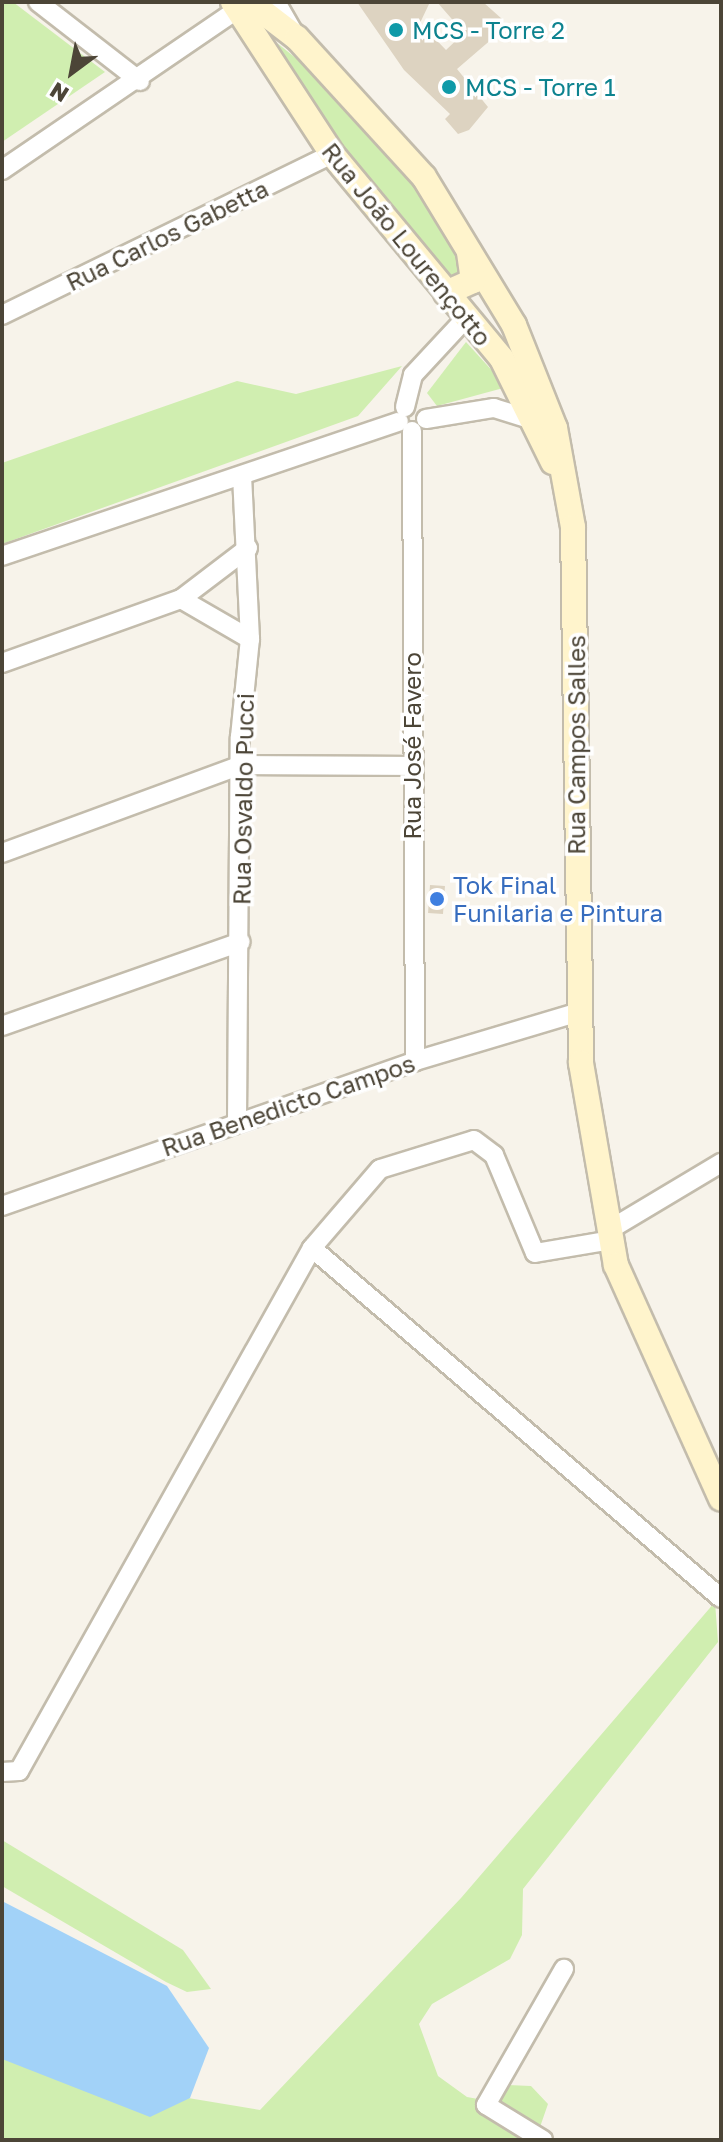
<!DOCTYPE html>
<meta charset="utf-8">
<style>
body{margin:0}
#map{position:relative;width:723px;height:2142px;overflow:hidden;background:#f7f3ea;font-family:"Golos Text",sans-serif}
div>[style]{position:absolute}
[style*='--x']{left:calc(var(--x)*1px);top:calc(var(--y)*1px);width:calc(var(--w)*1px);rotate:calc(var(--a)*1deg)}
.green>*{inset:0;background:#d0eeb0}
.water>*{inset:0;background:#a2d2f8}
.building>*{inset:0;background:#ddd3c1;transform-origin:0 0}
.roads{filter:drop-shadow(2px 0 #c3bcac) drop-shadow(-2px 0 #c3bcac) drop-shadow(0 2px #c3bcac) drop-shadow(0 -2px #c3bcac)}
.minor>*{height:18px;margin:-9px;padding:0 9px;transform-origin:9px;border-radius:9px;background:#fff}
.secondary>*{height:24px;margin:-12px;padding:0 12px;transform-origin:12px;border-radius:12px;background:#fff4cc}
.dots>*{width:22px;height:22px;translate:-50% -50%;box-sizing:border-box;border:4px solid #fff;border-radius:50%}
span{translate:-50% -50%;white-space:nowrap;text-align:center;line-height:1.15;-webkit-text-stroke:7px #fff;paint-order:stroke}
.culture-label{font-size:24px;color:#0d838f}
.left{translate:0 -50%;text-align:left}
.street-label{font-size:24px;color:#4c4537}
.shop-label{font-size:24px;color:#366cbe}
.frame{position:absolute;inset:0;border:4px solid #4c4537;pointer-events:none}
.north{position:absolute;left:32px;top:32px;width:80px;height:80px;-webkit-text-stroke:6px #fff;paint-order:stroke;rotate:212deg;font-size:22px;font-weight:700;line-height:32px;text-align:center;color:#4c4537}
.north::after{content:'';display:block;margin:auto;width:28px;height:36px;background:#4c4537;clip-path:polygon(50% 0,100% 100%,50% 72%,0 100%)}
</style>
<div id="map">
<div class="green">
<i style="clip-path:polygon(2px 2px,13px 2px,105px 72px,2px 142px)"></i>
<i style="clip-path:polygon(277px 43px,322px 79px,459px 238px,472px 282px,456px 288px,312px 111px)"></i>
<i style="clip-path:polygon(466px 342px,507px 387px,437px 406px,427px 393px)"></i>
<i style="clip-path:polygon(402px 366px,358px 416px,2px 544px,2px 463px,237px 381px,296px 394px)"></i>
<i style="clip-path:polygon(715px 1602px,718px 1642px,523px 1889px,522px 1935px,510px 1959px,432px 2004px,419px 2024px,438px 2076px,467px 2097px,489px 2101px,507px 2085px,531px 2086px,548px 2104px,540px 2127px,524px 2140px,2px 2140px,2px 1998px,158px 2093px,260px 2110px,461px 1898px)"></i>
<i style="clip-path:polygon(2px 1840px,183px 1950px,211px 1989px,187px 1992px,166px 1982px,2px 1886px)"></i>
</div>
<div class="water">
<i style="clip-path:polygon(2px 1901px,167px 1986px,209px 2048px,190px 2098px,150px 2117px,2px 2059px)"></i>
</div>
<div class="building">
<i style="clip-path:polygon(357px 2px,430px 2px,420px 23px,446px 50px,464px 33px,437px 2px,483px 2px,502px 19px,493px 38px,457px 69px,488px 107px,469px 130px,458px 134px,445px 119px,450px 114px,404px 70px)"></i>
<i style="left:430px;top:885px;width:15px;height:28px;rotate:4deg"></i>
</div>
<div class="roads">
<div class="minor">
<i style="--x:38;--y:2;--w:129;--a:37.8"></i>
<i style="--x:276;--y:2;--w:34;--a:60"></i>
<i style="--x:2;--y:170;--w:286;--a:-34.3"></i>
<i style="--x:2;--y:315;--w:367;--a:-26"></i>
<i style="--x:405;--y:407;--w:33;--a:-76"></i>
<i style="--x:413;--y:375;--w:78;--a:-47.1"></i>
<i style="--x:426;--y:419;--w:69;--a:-9.2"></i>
<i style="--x:494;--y:408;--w:41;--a:17.1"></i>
<i style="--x:412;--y:431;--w:630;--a:89.73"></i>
<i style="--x:248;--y:548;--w:84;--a:142.7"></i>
<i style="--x:181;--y:599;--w:80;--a:30.1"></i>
<i style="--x:2;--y:556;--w:419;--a:-18.7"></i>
<i style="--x:2;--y:663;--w:190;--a:-19.7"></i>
<i style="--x:2;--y:853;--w:255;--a:-20.2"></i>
<i style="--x:241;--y:765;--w:171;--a:0.3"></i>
<i style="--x:2;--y:1026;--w:253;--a:-19.4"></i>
<i style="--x:237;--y:1122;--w:385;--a:-89.6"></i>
<i style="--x:240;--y:737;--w:99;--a:-84.2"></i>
<i style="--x:250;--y:639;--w:162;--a:-92.8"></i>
<i style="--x:2;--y:1206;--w:438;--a:-19.3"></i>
<i style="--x:415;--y:1061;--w:168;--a:-16.6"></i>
<i style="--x:609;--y:1230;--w:131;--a:-30.9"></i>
<i style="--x:312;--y:1248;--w:104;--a:-49.3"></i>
<i style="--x:380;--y:1169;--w:98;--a:-17.1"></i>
<i style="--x:474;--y:1140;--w:25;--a:37"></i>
<i style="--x:494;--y:1155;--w:106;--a:67.3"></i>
<i style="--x:535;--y:1253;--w:77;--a:-9.7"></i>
<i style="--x:2;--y:1772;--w:17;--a:-3"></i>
<i style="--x:19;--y:1771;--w:599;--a:-60.74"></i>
<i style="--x:312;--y:1248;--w:538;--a:40.56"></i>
<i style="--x:543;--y:2140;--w:67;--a:-148.4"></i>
<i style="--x:486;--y:2105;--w:157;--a:-60.2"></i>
</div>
<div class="secondary">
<i style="--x:233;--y:2;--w:181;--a:56.9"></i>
<i style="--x:332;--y:154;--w:266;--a:50.3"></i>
<i style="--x:502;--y:359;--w:115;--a:63.7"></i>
<i style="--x:250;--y:2;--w:59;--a:37.5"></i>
<i style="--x:297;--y:38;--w:188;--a:47.6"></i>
<i style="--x:424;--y:177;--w:173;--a:58.7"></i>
<i style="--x:514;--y:325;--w:111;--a:68.3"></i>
<i style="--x:555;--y:428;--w:101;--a:79.7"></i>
<i style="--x:573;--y:527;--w:536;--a:89.14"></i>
<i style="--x:581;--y:1063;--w:205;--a:80.2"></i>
<i style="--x:616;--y:1265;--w:256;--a:65.8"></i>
<i style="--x:446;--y:293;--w:30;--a:-24"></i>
<i style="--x:473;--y:281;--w:29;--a:-98"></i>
</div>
</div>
<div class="dots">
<i style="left:396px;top:30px;background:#0f9aa8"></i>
<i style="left:449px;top:87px;background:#0f9aa8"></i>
<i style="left:437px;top:899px;background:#3f7fe0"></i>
</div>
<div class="culture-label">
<span class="left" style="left:412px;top:30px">MCS - Torre 2</span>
<span class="left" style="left:465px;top:87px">MCS - Torre 1</span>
</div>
<div class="street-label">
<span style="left:167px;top:235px;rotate:-26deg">Rua Carlos Gabetta</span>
<span style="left:407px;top:244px;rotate:51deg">Rua João Lourençotto</span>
<span style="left:576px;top:745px;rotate:-90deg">Rua Campos Salles</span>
<span style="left:412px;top:746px;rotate:-90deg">Rua José Favero</span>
<span style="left:243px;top:799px;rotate:-89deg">Rua Osvaldo Pucci</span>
<span style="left:288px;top:1105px;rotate:-19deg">Rua Benedicto Campos</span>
</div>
<div class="shop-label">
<span class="left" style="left:453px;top:899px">Tok Final<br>Funilaria e Pintura</span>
</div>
<div class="frame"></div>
<div class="north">N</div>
</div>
